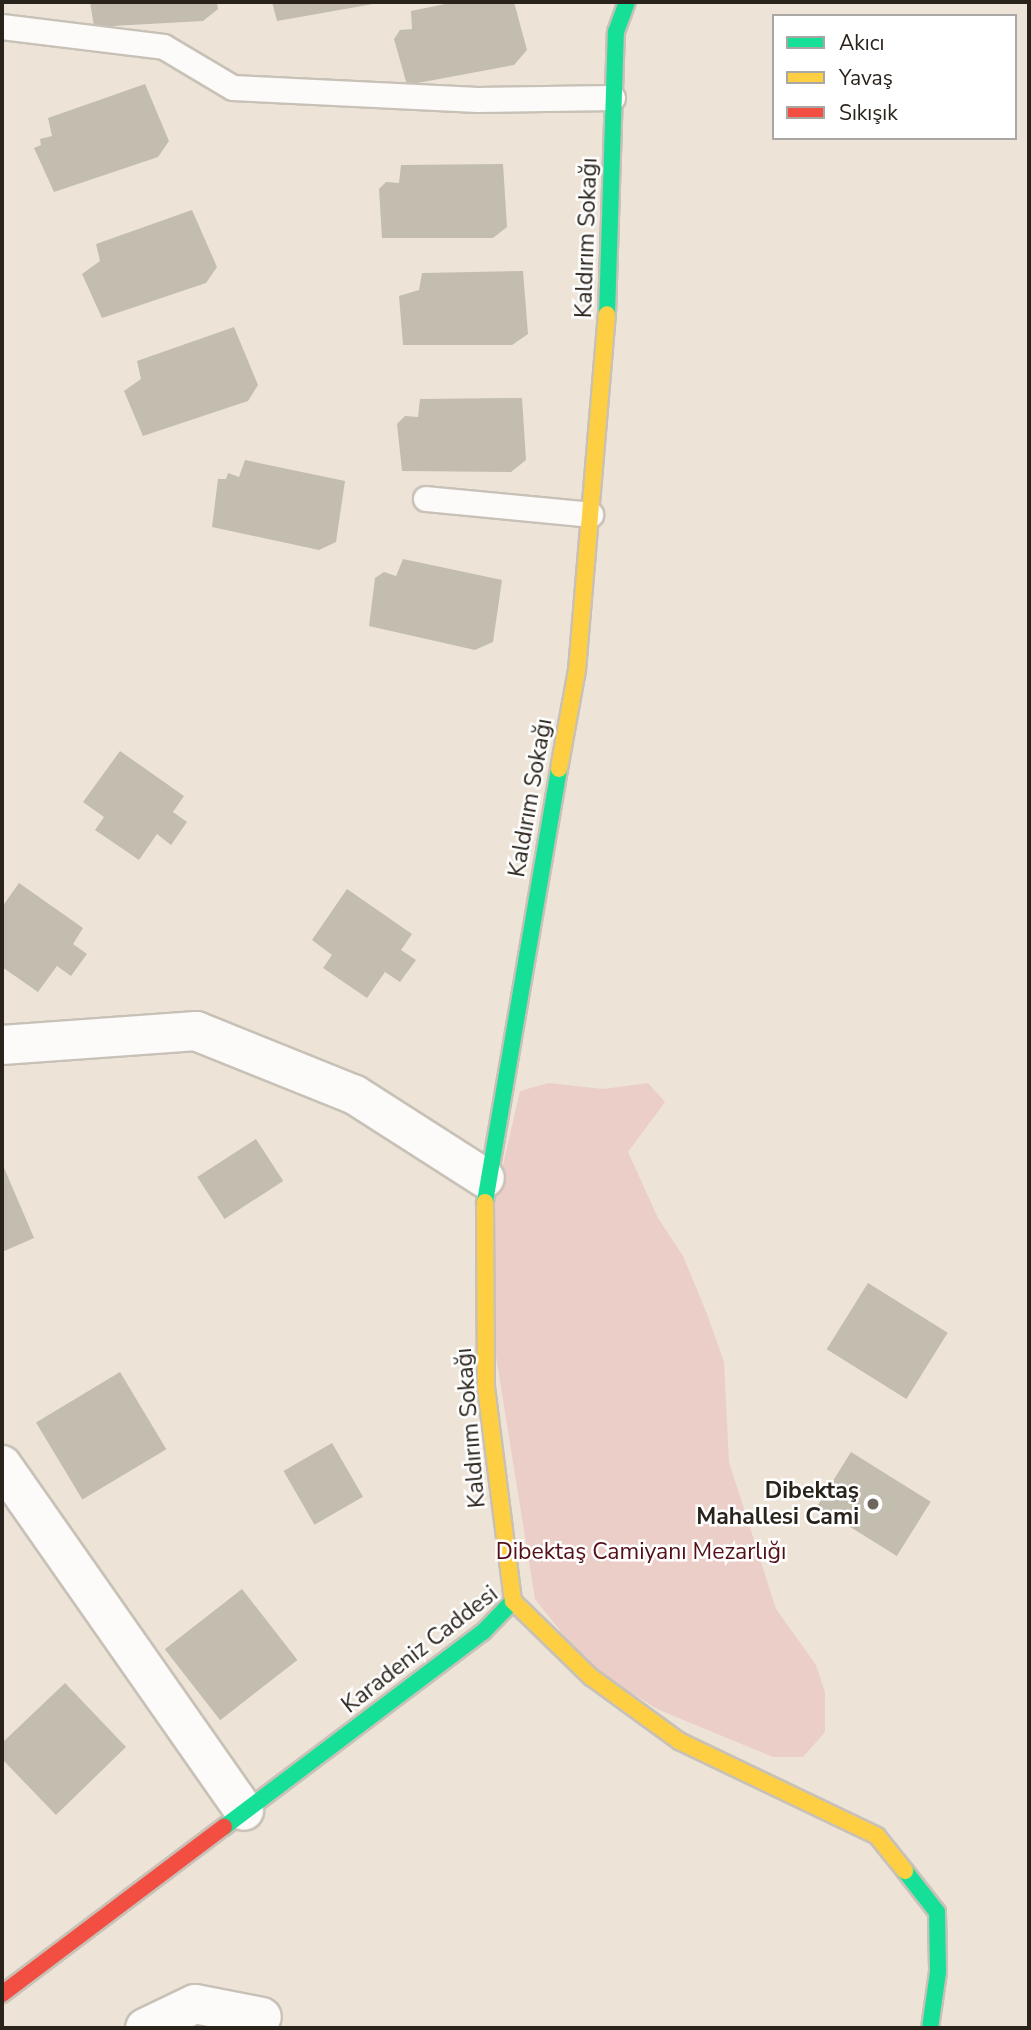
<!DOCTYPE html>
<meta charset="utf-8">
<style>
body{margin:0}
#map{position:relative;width:1031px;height:2030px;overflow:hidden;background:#ede4d7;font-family:"Nunito Sans",sans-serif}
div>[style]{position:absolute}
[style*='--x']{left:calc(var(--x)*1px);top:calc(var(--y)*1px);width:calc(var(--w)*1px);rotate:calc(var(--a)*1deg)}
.green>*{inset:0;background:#eacec7}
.building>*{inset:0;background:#c2bdae;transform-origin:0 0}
.roads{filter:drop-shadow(2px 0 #c8c1b7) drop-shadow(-2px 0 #c8c1b7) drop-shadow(0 2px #c8c1b7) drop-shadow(0 -2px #c8c1b7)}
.lane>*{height:24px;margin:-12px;padding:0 12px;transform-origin:12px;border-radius:12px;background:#fcfbf9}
.street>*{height:38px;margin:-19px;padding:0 19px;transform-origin:19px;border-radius:19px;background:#fcfbf9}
.fast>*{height:16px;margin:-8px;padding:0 8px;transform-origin:8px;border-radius:8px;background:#16e098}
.slow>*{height:16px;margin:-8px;padding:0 8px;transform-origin:8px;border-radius:8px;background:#ffcf43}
.jam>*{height:16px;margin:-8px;padding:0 8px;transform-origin:8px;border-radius:8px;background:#f24e42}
.dots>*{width:19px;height:19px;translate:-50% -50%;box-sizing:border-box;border:4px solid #fff;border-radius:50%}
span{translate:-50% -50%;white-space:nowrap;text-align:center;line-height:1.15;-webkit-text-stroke:5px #fff;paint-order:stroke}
.street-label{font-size:23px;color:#29231b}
.poi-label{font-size:23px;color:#29231b;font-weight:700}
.right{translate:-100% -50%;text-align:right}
.park-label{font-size:23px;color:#551016}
.frame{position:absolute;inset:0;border:4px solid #29231b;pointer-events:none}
.legend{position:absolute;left:772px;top:14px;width:245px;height:126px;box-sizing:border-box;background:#fff;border:2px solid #a9a7a4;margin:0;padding:9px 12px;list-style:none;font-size:21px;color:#29231b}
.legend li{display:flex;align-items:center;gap:14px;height:35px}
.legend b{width:35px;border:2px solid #a9a7a4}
</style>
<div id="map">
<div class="green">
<i style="clip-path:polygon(549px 1083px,603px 1089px,648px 1083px,665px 1102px,628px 1152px,658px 1218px,683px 1256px,707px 1314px,724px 1362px,729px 1462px,776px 1609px,816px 1665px,825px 1692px,825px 1732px,803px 1757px,773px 1757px,659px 1710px,589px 1667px,535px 1599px,488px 1306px,496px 1195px,520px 1091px)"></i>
</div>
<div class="building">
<i style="clip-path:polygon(90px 2px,217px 2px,218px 9px,203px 21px,94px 27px)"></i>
<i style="clip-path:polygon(272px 2px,379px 2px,379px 3px,277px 21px)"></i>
<i style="clip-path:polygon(455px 2px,514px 2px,527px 50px,514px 65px,407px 85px,394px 39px,400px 30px,412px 29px,411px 11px)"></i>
<i style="clip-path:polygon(145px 84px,169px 141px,158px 157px,54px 192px,34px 148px,41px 145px,40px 139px,52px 136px,48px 118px)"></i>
<i style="clip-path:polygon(503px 164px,507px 227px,493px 238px,382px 238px,379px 189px,386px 182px,399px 183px,401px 165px)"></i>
<i style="clip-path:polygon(192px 210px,217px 267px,206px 283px,102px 318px,82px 274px,100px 261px,96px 244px)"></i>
<i style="clip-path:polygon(523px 271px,528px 334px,512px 345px,403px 345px,399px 296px,419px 290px,422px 273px)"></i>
<i style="clip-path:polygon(234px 327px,258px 385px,248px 401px,143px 436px,124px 391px,141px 379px,137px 361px)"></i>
<i style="clip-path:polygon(522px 398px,526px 460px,511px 472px,402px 471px,397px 424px,405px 416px,418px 417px,420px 399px)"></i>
<i style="clip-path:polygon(245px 460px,345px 481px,336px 542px,319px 550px,212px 527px,218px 479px,226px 479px,228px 473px,239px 477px)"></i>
<i style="clip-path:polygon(403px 559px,502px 580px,493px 642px,475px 650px,369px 626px,375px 578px,384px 572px,396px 576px)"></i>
<i style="clip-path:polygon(120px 751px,184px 796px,173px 812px,187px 822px,171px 845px,157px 834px,139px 860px,95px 830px,104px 817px,83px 802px)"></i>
<i style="clip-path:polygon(19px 883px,83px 928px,73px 944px,87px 954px,71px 976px,57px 966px,38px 992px,2px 967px,2px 907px)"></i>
<i style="clip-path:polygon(347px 889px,412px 934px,401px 950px,416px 960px,400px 982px,385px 972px,367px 998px,323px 968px,332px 955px,312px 940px)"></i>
<i style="left:256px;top:1139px;width:50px;height:70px;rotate:57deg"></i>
<i style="clip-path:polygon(2px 1163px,34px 1238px,2px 1252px)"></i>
<i style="left:868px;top:1283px;width:94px;height:78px;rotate:32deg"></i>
<i style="left:120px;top:1372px;width:90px;height:98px;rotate:59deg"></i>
<i style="left:332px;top:1443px;width:62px;height:56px;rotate:60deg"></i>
<i style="left:851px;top:1452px;width:94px;height:64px;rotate:32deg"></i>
<i style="left:242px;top:1589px;width:90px;height:98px;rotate:52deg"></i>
<i style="clip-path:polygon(65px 1683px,126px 1747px,56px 1815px,2px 1759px,2px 1743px)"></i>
</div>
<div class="roads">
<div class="lane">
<i style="--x:2;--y:27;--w:163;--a:7"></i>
<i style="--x:164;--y:47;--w:80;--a:30.7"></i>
<i style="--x:233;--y:88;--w:245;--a:2.8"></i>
<i style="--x:478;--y:100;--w:135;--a:-0.8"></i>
<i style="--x:426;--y:499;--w:166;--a:5.5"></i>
</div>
<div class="street">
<i style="--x:2;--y:1045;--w:195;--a:-4.1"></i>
<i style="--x:196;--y:1031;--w:171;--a:21.9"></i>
<i style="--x:355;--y:1095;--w:154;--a:32.6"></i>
<i style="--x:2;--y:1465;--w:422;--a:55"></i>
<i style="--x:145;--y:2028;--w:55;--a:-25.6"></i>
<i style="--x:195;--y:2004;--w:68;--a:11"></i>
</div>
<div class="fast">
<i style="--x:607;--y:314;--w:282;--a:-88.2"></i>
<i style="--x:616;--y:32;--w:32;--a:-70"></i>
<i style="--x:485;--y:1202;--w:439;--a:-80.3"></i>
<i style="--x:224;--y:1827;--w:324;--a:-37"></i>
<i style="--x:483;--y:1632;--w:43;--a:-45.9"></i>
<i style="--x:905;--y:1871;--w:52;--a:52"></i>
<i style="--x:937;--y:1912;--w:60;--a:89"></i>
<i style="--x:938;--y:1972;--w:57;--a:98.1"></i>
</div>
<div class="slow">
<i style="--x:559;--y:769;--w:101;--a:-79.7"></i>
<i style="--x:577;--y:670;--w:357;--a:-85.2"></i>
<i style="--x:485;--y:1202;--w:185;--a:89.7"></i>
<i style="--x:486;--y:1387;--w:216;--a:82.8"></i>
<i style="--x:513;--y:1601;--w:109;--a:44.3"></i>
<i style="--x:591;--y:1677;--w:109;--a:36"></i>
<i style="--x:679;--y:1741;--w:220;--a:25.6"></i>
<i style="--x:877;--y:1836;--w:45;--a:51.3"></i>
</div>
<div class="jam">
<i style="--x:2;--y:1994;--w:278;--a:-37"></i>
</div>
</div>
<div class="dots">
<i style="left:873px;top:1504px;background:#6e675d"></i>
</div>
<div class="street-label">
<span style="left:587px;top:238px;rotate:-88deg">Kaldırım Sokağı</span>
<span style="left:531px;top:798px;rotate:-80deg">Kaldırım Sokağı</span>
<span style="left:471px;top:1428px;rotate:-95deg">Kaldırım Sokağı</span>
<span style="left:420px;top:1650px;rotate:-38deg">Karadeniz Caddesi</span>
</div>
<div class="poi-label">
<span class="right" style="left:859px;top:1504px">Dibektaş<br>Mahallesi Cami</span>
</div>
<div class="park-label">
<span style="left:641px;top:1552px">Dibektaş Camiyanı Mezarlığı</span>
</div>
<div class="frame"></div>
<ul class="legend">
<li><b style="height:9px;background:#16e098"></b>Akıcı</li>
<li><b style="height:9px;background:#ffcf43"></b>Yavaş</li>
<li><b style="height:9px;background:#f24e42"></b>Sıkışık</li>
</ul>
</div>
